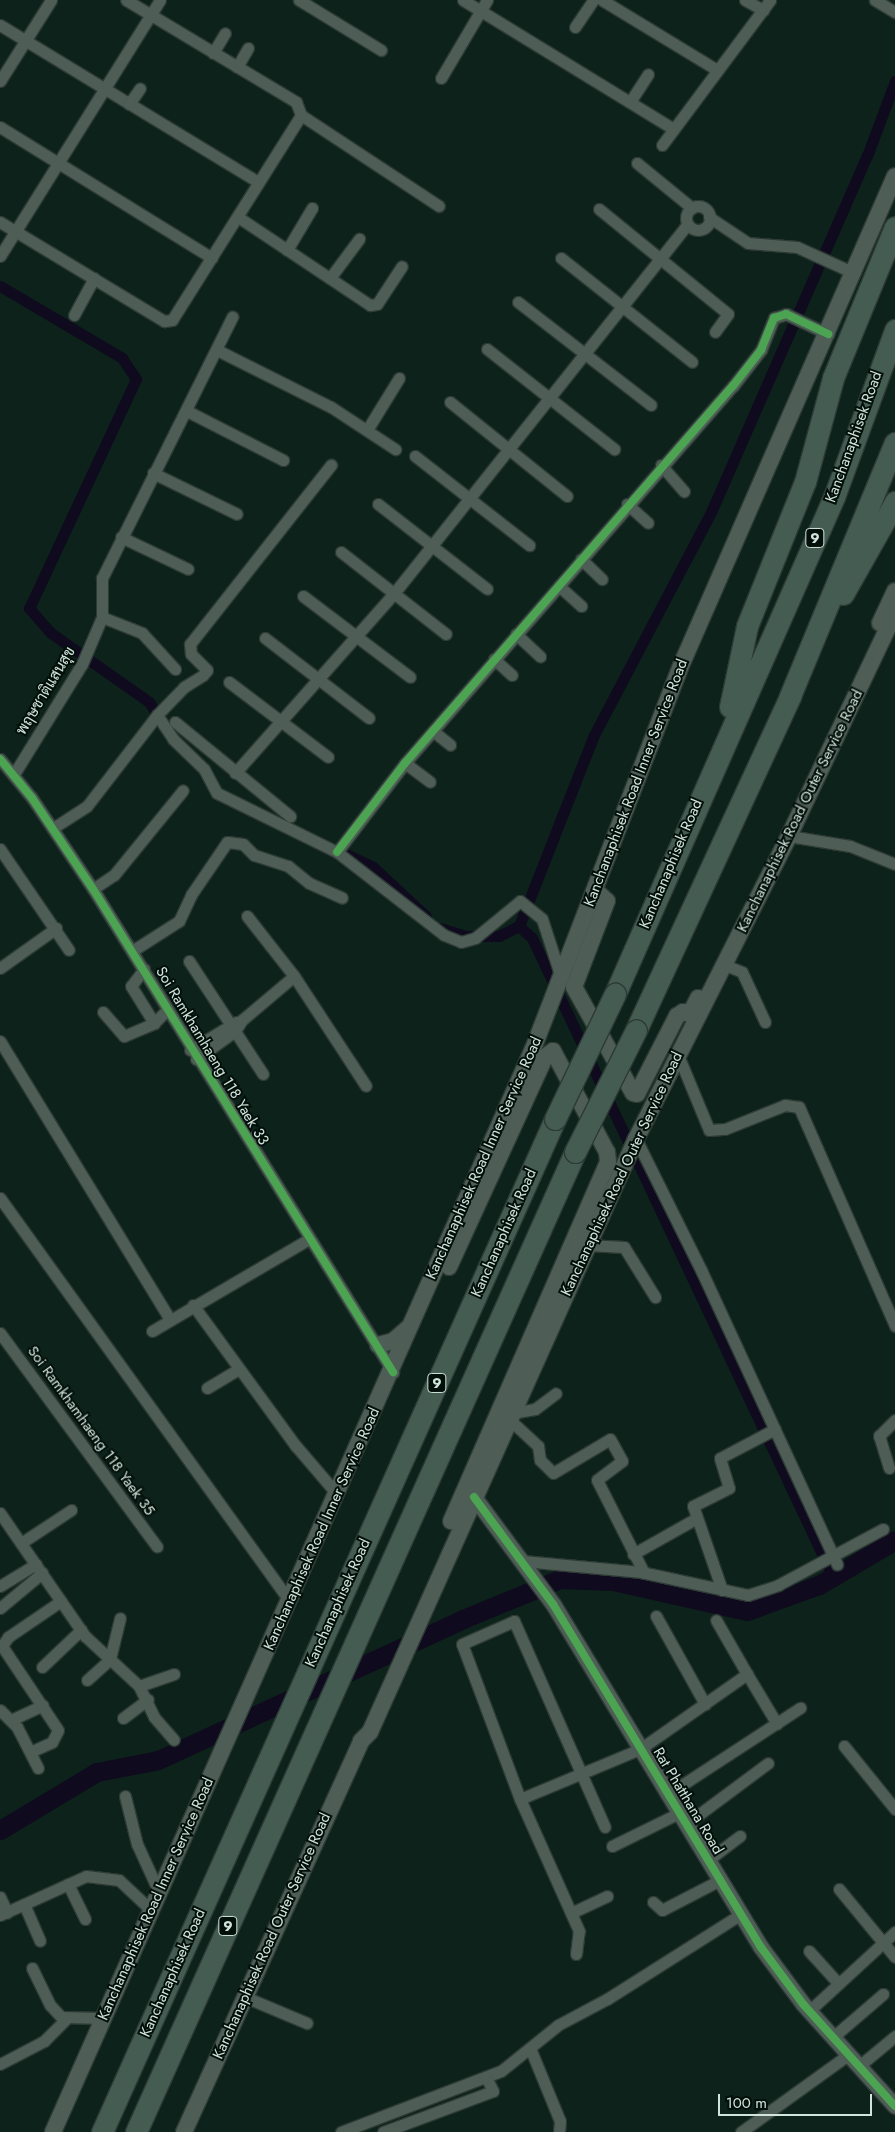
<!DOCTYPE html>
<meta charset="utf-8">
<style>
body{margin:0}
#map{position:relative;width:895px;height:2132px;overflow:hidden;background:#0c221a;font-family:Jost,Sarabun,sans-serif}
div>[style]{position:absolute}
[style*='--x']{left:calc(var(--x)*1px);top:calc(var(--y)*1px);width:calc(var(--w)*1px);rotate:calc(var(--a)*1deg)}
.canal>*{height:11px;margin:-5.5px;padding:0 5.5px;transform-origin:5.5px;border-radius:5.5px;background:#0f0a1e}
.river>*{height:19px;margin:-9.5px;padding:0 9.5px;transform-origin:9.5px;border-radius:9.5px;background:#0f0a1e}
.roads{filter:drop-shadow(1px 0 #2d3a35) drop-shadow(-1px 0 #2d3a35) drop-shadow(0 1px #2d3a35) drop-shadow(0 -1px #2d3a35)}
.minor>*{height:11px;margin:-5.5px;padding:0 5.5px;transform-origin:5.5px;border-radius:5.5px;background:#4e5d56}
.minor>.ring{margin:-5.5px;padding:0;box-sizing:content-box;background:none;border:11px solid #4e5d56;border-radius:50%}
.tertiary>*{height:15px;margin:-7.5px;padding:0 7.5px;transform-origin:7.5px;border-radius:7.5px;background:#4e5d56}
.secondary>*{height:16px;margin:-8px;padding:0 8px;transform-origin:8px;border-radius:8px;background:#4e5d56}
.motorway>*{height:21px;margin:-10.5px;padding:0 10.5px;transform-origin:10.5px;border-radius:10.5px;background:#455c53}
.bridges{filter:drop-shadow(1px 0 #2d3a35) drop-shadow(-1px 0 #2d3a35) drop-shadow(0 1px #2d3a35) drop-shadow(0 -1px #2d3a35)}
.motorway-bridge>*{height:21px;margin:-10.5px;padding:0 10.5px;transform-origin:10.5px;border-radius:10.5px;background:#455c53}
.cycleway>*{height:8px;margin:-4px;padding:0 4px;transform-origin:4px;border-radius:4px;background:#4ca352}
span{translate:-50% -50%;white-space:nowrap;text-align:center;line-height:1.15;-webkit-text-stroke:4px #030f0a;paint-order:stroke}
.shield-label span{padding:1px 4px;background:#030f0a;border:1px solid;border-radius:4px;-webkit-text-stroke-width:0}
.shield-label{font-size:14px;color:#d1e5dc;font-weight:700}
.street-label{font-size:15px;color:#d1e5dc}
.scale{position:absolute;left:718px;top:2094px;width:154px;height:22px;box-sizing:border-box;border:2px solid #d1e5dc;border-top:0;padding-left:6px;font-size:15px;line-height:18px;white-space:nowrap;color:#d1e5dc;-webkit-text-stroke:4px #030f0a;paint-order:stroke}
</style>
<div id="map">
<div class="canal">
<i style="--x:0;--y:286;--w:142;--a:30.5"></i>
<i style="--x:122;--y:358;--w:25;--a:56"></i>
<i style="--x:136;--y:379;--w:253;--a:115"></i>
<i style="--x:29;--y:608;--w:33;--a:49"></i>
<i style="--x:51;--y:633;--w:120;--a:35.1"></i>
<i style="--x:149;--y:702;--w:25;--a:58"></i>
<i style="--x:340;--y:851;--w:37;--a:26"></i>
<i style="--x:373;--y:867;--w:72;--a:42.8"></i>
<i style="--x:519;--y:926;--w:205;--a:-68.6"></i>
<i style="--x:594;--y:735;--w:254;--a:-62.3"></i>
<i style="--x:712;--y:510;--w:386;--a:-66.4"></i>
<i style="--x:867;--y:156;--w:80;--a:-69.5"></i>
<i style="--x:440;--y:928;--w:27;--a:17"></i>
<i style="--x:466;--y:936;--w:33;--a:0"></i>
<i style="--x:499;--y:936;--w:22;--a:-27"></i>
<i style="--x:519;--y:926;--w:18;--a:43"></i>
<i style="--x:532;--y:938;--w:706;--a:64.78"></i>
</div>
<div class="river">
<i style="--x:0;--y:1830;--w:113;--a:-30.9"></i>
<i style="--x:97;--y:1772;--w:62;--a:-11.1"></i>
<i style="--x:158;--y:1760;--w:336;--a:-24.8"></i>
<i style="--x:463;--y:1619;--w:105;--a:-22.4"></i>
<i style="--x:560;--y:1579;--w:53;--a:2.2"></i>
<i style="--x:613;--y:1581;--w:137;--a:12.6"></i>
<i style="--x:747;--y:1611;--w:77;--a:-19.9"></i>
<i style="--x:819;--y:1585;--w:88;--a:-30.6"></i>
</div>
<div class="roads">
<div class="minor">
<i style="--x:299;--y:0;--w:96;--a:31.4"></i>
<i style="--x:463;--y:0;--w:245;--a:31.5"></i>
<i style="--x:602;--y:0;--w:135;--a:31.3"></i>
<i style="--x:745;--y:0;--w:21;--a:29"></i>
<i style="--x:875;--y:0;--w:23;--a:31"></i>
<i style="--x:0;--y:25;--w:301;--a:31.3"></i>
<i style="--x:575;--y:27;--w:32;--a:-56"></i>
<i style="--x:213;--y:53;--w:23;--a:-59"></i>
<i style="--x:237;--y:67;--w:22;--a:-60"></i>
<i style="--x:441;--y:78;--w:91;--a:-59.5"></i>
<i style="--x:0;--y:81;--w:96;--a:-57.8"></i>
<i style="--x:630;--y:102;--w:33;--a:-57"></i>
<i style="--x:129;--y:104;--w:19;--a:-55"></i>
<i style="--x:301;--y:115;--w:165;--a:33.4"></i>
<i style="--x:0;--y:127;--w:249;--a:31.7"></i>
<i style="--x:662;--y:145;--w:181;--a:-53.3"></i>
<i style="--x:637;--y:163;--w:71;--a:39.3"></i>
<i class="ring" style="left:686px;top:206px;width:13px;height:13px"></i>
<i style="--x:599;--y:209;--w:166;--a:39.1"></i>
<i style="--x:728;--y:314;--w:22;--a:126"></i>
<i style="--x:238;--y:217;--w:159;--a:33.7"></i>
<i style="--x:370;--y:305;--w:7;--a:-8"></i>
<i style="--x:377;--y:304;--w:45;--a:-56.7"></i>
<i style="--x:709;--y:217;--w:47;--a:33.7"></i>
<i style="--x:748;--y:243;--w:49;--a:4.7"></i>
<i style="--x:797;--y:247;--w:63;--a:24.5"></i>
<i style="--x:0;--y:222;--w:192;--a:31.1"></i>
<i style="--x:164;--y:321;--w:8;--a:-7"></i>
<i style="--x:172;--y:320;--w:242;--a:-57.8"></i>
<i style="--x:301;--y:115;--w:14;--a:-111"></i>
<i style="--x:296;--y:102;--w:198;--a:-149"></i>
<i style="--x:287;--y:250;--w:49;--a:-59.2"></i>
<i style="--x:0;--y:256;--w:302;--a:-58"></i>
<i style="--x:561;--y:258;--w:167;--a:38.4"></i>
<i style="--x:330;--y:278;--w:49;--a:-53.4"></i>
<i style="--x:518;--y:302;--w:168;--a:37.8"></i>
<i style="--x:74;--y:315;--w:42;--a:-61.6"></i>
<i style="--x:487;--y:349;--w:162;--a:38.2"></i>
<i style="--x:217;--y:350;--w:127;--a:26.6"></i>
<i style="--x:331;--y:407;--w:77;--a:33.3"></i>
<i style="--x:450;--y:402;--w:150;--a:38.8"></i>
<i style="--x:187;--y:411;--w:108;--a:27"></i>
<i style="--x:367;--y:430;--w:61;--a:-58.4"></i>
<i style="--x:415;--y:456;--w:145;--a:38"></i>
<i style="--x:661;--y:465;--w:35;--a:49"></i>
<i style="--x:153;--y:473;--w:93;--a:26"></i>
<i style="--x:378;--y:504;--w:138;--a:37.9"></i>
<i style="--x:627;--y:504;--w:28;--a:42"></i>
<i style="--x:121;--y:537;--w:74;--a:25.5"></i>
<i style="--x:341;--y:552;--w:133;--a:38"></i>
<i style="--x:581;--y:559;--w:29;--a:44"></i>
<i style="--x:559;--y:586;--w:30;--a:42"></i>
<i style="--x:303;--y:596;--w:134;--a:37.1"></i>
<i style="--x:102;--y:617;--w:43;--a:21.8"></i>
<i style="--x:142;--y:633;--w:49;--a:47.5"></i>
<i style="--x:516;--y:634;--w:33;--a:43"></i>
<i style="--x:265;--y:638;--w:131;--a:37.6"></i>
<i style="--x:494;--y:659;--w:24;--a:42"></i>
<i style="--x:229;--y:682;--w:124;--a:37.1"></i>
<i style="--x:157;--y:715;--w:29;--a:56"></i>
<i style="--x:173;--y:739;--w:43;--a:44.1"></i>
<i style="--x:204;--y:769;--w:27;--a:62"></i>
<i style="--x:217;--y:793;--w:134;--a:26.2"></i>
<i style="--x:337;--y:852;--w:135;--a:37.8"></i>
<i style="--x:444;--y:935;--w:18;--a:22"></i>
<i style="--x:461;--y:942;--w:15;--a:-16"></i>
<i style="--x:475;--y:938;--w:58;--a:-39.4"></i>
<i style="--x:520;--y:901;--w:28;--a:39"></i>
<i style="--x:542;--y:919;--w:61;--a:71.9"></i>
<i style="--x:175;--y:722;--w:149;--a:39.3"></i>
<i style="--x:433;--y:731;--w:22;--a:39"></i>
<i style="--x:0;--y:759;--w:50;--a:50.6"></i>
<i style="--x:32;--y:798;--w:110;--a:56.2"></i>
<i style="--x:93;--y:889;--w:569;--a:58.15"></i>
<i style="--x:405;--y:763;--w:31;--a:37"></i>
<i style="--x:235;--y:773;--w:242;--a:-48.5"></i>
<i style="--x:395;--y:592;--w:470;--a:-51.5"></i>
<i style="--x:14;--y:774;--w:129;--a:-58.3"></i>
<i style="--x:82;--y:664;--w:51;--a:-66.9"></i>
<i style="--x:102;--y:617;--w:39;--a:-90"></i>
<i style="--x:102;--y:578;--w:292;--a:-63.5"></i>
<i style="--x:53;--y:828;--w:40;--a:-32.9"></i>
<i style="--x:87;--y:806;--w:115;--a:-52.4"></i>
<i style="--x:157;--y:715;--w:39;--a:-46"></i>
<i style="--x:184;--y:687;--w:22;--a:-32"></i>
<i style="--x:203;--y:675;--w:6;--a:-51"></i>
<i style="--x:207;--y:670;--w:23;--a:-135"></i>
<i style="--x:191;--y:654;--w:10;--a:-96"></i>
<i style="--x:190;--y:644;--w:228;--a:-51.8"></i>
<i style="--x:789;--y:836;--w:62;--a:9.3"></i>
<i style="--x:850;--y:846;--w:48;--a:21.8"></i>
<i style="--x:0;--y:849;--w:122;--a:55.7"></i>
<i style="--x:337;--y:852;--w:112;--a:-52.6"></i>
<i style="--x:405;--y:763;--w:500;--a:-49"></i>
<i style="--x:733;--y:386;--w:46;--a:-52.1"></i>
<i style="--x:761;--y:350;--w:35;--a:-68"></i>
<i style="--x:774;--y:318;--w:13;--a:-18"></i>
<i style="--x:786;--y:314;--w:47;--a:25.5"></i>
<i style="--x:93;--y:889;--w:25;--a:-34"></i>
<i style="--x:114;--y:875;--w:109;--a:-50.9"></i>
<i style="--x:247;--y:916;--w:76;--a:51.9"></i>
<i style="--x:294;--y:976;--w:131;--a:56.8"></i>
<i style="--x:132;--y:951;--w:56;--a:-32.6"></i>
<i style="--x:179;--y:921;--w:29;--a:-65"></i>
<i style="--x:191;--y:895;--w:64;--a:-55.8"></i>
<i style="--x:227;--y:842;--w:16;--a:7"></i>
<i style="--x:243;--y:844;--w:16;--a:45"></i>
<i style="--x:254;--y:855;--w:36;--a:18"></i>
<i style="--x:288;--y:866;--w:27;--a:39"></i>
<i style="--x:309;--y:883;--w:36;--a:24"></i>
<i style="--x:189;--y:961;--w:135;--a:56.8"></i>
<i style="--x:725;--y:965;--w:18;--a:22"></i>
<i style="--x:742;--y:972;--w:55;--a:65.3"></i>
<i style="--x:0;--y:968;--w:69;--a:-35.5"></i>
<i style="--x:144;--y:969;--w:21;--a:127"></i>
<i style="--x:131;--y:986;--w:44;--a:58.1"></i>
<i style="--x:103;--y:1012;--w:32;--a:49"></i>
<i style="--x:124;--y:1036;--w:33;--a:-23"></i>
<i style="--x:154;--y:1023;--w:17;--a:-45"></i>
<i style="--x:0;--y:1041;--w:327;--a:58.6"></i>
<i style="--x:190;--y:1050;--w:54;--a:-31.3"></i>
<i style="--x:678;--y:1055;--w:81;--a:67.5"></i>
<i style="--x:709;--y:1130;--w:16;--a:-4"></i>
<i style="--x:725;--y:1129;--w:65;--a:-21.8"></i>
<i style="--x:785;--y:1105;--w:14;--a:8"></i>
<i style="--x:799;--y:1107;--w:239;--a:66.3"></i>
<i style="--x:196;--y:1059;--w:48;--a:-35.7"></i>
<i style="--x:235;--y:1031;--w:13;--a:-58"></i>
<i style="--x:242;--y:1020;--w:68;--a:-40.2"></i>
<i style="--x:636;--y:1139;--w:148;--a:63.6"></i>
<i style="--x:702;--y:1272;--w:322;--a:65.2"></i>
<i style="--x:0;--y:1198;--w:497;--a:54.3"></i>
<i style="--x:588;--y:1245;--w:36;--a:3"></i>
<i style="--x:624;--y:1247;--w:59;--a:58.2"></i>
<i style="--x:193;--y:1305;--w:175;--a:53.9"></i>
<i style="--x:296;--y:1446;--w:63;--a:49.5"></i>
<i style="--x:152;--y:1331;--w:182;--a:-30.4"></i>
<i style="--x:0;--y:1333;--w:265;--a:53.7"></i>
<i style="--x:207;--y:1388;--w:37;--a:-31"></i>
<i style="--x:512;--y:1413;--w:23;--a:-10"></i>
<i style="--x:535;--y:1409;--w:26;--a:-37"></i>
<i style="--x:509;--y:1419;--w:40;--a:43"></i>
<i style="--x:538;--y:1446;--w:14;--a:82"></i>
<i style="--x:540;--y:1460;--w:18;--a:45"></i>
<i style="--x:553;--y:1473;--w:66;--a:-30.8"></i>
<i style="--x:610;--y:1439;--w:25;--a:61"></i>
<i style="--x:622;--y:1461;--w:31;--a:143"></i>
<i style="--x:597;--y:1480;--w:104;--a:63.2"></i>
<i style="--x:889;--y:1468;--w:34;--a:-107"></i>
<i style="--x:879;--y:1436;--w:23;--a:-45"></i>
<i style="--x:0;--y:1513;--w:150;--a:55.4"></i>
<i style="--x:85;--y:1636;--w:74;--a:42.8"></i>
<i style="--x:139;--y:1686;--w:34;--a:64"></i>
<i style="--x:154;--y:1717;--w:30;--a:49"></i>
<i style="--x:21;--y:1543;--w:60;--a:-33.4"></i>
<i style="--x:633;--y:1554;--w:71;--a:-29.4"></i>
<i style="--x:523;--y:1561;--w:119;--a:5.3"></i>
<i style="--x:641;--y:1572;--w:109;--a:12.1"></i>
<i style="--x:748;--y:1595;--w:32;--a:-18"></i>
<i style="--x:778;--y:1585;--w:119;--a:-28.1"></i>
<i style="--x:0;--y:1586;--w:42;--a:-31.4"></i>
<i style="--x:722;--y:1590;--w:89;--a:-109"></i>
<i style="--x:693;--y:1506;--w:40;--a:-26.6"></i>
<i style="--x:729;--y:1488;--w:31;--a:-107"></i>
<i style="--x:720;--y:1458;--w:62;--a:-27.8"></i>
<i style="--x:0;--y:1608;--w:55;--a:-39.8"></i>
<i style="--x:656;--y:1616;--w:101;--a:60.9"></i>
<i style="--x:42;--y:1667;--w:54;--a:-43.5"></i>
<i style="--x:747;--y:1674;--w:58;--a:59"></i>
<i style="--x:87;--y:1680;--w:31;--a:-42"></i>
<i style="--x:110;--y:1659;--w:42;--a:-76.3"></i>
<i style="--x:139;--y:1686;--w:37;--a:-19"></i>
<i style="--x:0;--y:1710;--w:24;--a:45"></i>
<i style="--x:17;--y:1727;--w:46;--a:62.9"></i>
<i style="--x:123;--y:1718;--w:31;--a:-37"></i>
<i style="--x:11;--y:1720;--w:35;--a:-25"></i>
<i style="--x:844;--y:1746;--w:81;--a:51"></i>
<i style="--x:30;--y:1752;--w:24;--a:-24"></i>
<i style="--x:52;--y:1742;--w:13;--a:-63"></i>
<i style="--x:58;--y:1730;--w:101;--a:-123.7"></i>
<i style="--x:2;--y:1646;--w:11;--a:-56"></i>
<i style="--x:8;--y:1637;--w:64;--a:-34.2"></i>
<i style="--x:668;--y:1794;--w:158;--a:-33.1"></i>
<i style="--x:125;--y:1796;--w:49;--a:76"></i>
<i style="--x:137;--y:1844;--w:53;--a:65.4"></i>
<i style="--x:520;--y:1799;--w:130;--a:-22.6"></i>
<i style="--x:640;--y:1749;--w:131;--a:-35"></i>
<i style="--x:747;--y:1674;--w:62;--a:-119.9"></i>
<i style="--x:686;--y:1824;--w:102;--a:-36.6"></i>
<i style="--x:612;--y:1846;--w:75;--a:-26.2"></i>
<i style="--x:708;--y:1860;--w:40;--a:-37"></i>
<i style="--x:68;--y:1884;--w:39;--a:64"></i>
<i style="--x:839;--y:1889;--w:88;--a:50.5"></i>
<i style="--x:0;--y:1897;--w:17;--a:65"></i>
<i style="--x:653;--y:1902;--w:12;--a:42"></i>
<i style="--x:662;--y:1910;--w:65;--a:-27.3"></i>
<i style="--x:24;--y:1904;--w:40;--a:66.6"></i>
<i style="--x:571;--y:1913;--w:40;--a:-25"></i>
<i style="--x:0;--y:1915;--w:94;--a:-24.4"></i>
<i style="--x:86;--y:1876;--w:33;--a:7"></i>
<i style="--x:119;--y:1880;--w:45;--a:43.2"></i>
<i style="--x:809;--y:1951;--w:43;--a:47.8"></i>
<i style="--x:576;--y:1954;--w:23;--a:-83"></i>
<i style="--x:579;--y:1931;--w:145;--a:-114.1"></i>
<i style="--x:520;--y:1799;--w:165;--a:-110.5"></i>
<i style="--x:462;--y:1644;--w:57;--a:-23.9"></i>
<i style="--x:514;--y:1621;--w:225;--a:66.2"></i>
<i style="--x:32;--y:1968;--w:41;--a:64.1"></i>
<i style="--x:50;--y:2005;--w:16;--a:47"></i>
<i style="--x:61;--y:2017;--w:42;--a:1.4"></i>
<i style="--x:245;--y:1997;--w:67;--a:22.8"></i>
<i style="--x:809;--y:2011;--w:117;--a:-42.6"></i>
<i style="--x:833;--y:2037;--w:66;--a:-40.7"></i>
<i style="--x:530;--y:2048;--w:79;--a:67.7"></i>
<i style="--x:560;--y:2121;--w:11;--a:95"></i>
<i style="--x:0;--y:2064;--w:50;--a:-27.6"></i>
<i style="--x:44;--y:2041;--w:33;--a:-45"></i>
<i style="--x:859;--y:2066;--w:47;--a:-39.8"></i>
<i style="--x:341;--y:2132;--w:171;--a:-20.9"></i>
<i style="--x:501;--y:2071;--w:73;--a:-38.9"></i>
<i style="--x:558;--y:2025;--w:55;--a:-28"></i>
<i style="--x:607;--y:1999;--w:159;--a:-32.4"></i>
<i style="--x:383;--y:2132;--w:117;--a:-20.4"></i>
<i style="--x:493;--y:2091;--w:16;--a:-117"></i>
<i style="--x:741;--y:2132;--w:133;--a:-35.8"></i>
</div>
<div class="tertiary">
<i style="--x:474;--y:1497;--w:133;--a:53.6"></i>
<i style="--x:553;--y:1604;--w:400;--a:58.8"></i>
<i style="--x:760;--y:1946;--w:72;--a:53.4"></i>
<i style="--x:803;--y:2004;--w:137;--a:48"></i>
</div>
<div class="secondary">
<i style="--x:880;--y:623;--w:35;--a:-65"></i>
<i style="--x:595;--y:890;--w:16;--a:43"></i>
<i style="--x:607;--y:901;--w:92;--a:111"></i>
<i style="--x:574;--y:987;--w:121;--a:60.9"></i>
<i style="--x:633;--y:1093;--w:4;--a:14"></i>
<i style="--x:637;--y:1094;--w:88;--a:-62.9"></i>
<i style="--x:677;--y:1016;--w:7;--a:-34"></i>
<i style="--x:683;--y:1012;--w:7;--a:16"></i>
<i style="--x:690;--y:1014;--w:18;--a:-63"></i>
<i style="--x:449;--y:1267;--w:231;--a:-65.4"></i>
<i style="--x:545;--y:1057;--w:10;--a:-37"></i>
<i style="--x:553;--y:1051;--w:115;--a:61.9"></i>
<i style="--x:607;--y:1152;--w:10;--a:84"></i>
<i style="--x:608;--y:1162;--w:392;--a:113.6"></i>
<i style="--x:378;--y:1345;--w:16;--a:-15"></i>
<i style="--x:393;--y:1341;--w:21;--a:-41"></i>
<i style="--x:53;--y:2132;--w:1185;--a:-66.1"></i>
<i style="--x:533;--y:1049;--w:416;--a:-68.9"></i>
<i style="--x:683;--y:661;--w:529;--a:-66.39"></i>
<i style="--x:184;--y:2132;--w:429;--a:-65.6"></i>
<i style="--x:361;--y:1741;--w:13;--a:-45"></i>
<i style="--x:370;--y:1732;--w:650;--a:-65.84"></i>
<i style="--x:636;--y:1139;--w:339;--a:-63.2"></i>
<i style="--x:789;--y:836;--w:247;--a:-64.6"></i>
</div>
<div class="motorway">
<i style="--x:843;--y:594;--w:106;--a:-60.5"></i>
<i style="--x:730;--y:707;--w:83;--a:-78.1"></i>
<i style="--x:747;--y:626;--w:155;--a:-68.1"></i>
<i style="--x:805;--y:482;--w:108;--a:-74.9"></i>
<i style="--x:833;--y:378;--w:163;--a:-67.7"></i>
<i style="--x:615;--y:994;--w:543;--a:-66.22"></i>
<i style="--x:834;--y:497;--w:178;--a:-69.9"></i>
<i style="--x:636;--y:1030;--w:368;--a:-65.2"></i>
<i style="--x:790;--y:696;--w:274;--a:-67.5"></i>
<i style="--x:102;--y:2132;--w:1110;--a:-65.91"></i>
<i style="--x:136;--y:2132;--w:1074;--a:-65.87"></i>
</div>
</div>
<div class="bridges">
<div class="motorway-bridge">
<i style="--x:555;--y:1119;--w:139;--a:-64.4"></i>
<i style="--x:575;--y:1152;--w:136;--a:-63.4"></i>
</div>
</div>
<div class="cycleway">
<i style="--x:0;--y:759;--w:50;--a:50.6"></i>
<i style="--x:32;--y:798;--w:110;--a:56.2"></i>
<i style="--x:93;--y:889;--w:569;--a:58.15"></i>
<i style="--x:337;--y:852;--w:112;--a:-52.6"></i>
<i style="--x:405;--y:763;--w:500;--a:-49"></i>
<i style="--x:733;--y:386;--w:46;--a:-52.1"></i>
<i style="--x:761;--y:350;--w:35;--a:-68"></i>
<i style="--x:774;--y:318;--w:13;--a:-18"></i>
<i style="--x:786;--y:314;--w:47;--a:25.5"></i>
<i style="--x:474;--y:1497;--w:133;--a:53.6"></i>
<i style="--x:553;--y:1604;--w:400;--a:58.8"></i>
<i style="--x:760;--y:1946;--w:72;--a:53.4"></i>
<i style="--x:803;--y:2004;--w:137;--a:48"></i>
</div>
<div class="shield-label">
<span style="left:815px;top:538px">9</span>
<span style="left:437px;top:1383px">9</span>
<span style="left:228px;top:1926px">9</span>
</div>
<div class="street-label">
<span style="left:854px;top:437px;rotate:-70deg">Kanchanaphisek Road</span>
<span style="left:46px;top:691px;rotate:-59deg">พฤษชาติแสนสุข</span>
<span style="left:636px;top:783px;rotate:-69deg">Kanchanaphisek Road Inner Service Road</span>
<span style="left:800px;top:811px;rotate:-64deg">Kanchanaphisek Road Outer Service Road</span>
<span style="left:671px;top:864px;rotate:-67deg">Kanchanaphisek Road</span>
<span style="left:212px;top:1056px;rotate:59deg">Soi Ramkhamhaeng 118 Yaek 33</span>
<span style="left:484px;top:1158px;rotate:-66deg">Kanchanaphisek Road Inner Service Road</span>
<span style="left:622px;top:1174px;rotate:-65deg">Kanchanaphisek Road Outer Service Road</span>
<span style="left:504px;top:1233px;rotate:-66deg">Kanchanaphisek Road</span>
<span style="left:91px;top:1431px;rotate:54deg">Soi Ramkhamhaeng 118 Yaek 35</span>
<span style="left:322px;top:1529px;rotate:-66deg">Kanchanaphisek Road Inner Service Road</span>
<span style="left:338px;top:1603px;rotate:-66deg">Kanchanaphisek Road</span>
<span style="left:688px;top:1801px;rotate:59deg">Rat Phatthana Road</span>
<span style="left:156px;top:1899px;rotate:-66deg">Kanchanaphisek Road Inner Service Road</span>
<span style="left:272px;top:1936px;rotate:-66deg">Kanchanaphisek Road Outer Service Road</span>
<span style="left:173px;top:1973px;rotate:-66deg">Kanchanaphisek Road</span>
</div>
<div class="scale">100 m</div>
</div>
